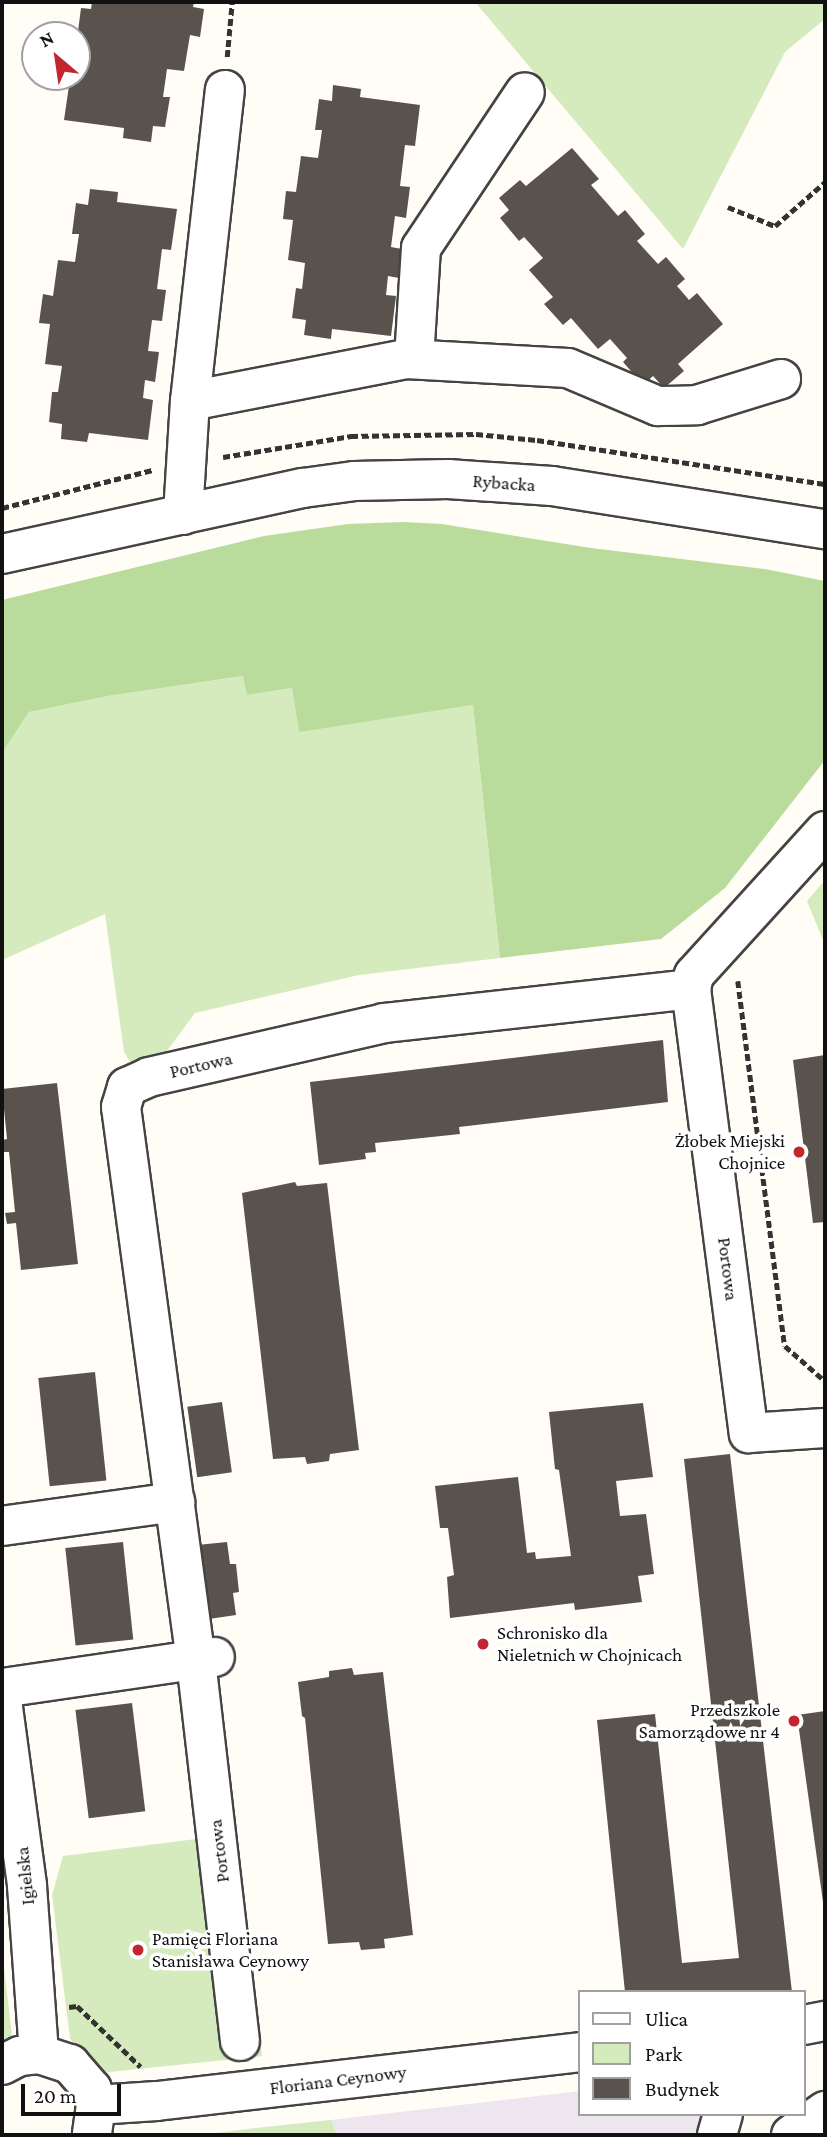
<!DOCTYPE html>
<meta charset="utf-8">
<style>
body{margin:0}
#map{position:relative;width:827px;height:2137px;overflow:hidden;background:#fffdf5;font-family:"Crimson Pro",serif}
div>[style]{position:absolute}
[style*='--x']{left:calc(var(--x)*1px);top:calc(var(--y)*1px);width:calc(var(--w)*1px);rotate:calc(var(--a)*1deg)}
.industrial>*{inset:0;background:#eee6ef}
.green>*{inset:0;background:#d5ebbd}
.forest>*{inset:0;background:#b9dc9c}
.building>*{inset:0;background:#5a524d;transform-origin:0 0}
.path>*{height:4.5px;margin-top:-2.25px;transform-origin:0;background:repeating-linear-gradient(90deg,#333 0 7px,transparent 0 10.5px)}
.roads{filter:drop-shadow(2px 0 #444) drop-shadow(-2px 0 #444) drop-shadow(0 2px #444) drop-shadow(0 -2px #444)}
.minor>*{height:38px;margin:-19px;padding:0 19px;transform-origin:19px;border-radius:19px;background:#fff}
.dots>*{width:19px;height:19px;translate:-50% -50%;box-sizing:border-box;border:4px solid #fff;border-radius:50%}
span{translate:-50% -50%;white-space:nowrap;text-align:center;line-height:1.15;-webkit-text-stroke:7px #fff;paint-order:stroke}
.street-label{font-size:19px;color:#111}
.poi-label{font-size:19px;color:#111}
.right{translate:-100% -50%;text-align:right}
.left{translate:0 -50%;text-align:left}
.frame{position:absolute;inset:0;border:4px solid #111;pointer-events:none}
.legend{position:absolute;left:578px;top:1990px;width:228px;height:126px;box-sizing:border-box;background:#fff;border:2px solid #a0a0a0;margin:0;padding:9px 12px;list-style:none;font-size:21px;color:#111}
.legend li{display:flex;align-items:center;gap:14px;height:35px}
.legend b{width:35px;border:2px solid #a0a0a0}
.north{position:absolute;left:21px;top:21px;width:70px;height:70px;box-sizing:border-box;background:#fff;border:2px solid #a0a0a0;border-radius:50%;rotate:331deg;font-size:19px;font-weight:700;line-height:28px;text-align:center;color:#111}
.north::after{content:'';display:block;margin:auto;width:24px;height:32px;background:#c4262e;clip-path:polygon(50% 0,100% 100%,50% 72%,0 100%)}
.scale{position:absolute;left:21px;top:2084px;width:100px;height:32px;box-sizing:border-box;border:4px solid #111;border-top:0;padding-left:9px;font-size:21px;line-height:24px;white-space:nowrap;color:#111;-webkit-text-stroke:5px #fff;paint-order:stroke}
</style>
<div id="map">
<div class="industrial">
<i style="clip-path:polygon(580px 2091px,580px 2114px,723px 2114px,741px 2135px,337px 2135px,331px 2120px)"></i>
</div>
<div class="green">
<i style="clip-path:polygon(475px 2px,825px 2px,825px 19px,785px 52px,683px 249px)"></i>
<i style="clip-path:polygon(244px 676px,247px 695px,292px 688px,299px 731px,473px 705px,500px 958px,359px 975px,195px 1013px,161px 1059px,132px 1065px,124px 1052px,105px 914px,2px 960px,2px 753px,29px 712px,108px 696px)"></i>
<i style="clip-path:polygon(825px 880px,825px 945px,807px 901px)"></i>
<i style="clip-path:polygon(235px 1834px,262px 2056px,90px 2074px,70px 2038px,52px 1895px,63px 1856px)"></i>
<i style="clip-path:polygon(2px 1950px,12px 2036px,2px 2049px)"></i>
<i style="clip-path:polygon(331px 2120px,337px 2135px,200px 2135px,265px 2127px)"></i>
</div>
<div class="forest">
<i style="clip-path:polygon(403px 522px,442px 524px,591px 548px,765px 569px,825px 581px,825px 760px,725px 888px,661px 939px,500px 958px,473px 705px,299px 732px,292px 688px,247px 695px,243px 676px,108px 696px,29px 712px,2px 753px,2px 600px,264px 536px,348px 524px)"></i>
</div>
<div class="building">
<i style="clip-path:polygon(92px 2px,194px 2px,193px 7px,204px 9px,200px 37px,190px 35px,184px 71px,167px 69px,163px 97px,170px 97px,165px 127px,153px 126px,151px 142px,123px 138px,124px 128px,64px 120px,70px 79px,80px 80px,86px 40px,77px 39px,81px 8px,91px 9px)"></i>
<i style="clip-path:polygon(333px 85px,361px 89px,360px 97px,420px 105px,415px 146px,405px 145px,400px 186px,410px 187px,406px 218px,395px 216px,391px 247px,402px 249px,399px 278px,388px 276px,386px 295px,396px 296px,391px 336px,332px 329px,331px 339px,304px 335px,306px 320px,292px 318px,296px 288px,302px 289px,305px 263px,288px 260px,293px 220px,283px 219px,286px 191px,296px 192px,301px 156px,318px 158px,322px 130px,315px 130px,319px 99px,332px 101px)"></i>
<i style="clip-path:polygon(572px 148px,599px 179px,591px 185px,618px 216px,625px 210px,645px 234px,637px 241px,658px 264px,666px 257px,685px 279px,677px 286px,689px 300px,697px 293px,723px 324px,678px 364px,684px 371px,664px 388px,653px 376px,643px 385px,623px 362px,627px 358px,610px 339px,598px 349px,571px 318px,563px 325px,544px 304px,553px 297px,529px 270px,543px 258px,524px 237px,519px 241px,500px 218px,509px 210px,499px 198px,520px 180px,526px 186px)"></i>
<i style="clip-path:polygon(90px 189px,118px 192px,117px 202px,177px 209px,171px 250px,162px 249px,157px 289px,166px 290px,162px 321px,152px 320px,148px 351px,159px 352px,155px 382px,145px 380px,143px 398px,153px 400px,148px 440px,89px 433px,87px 442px,61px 439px,62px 424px,49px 422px,52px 392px,58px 392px,62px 366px,45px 364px,50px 324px,39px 323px,43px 294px,53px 296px,58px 260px,75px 262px,79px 234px,72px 234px,76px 203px,88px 205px)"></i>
<i style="clip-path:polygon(663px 1040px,668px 1102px,459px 1127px,460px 1134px,375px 1143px,376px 1152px,365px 1153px,366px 1159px,319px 1165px,310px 1082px)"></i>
<i style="clip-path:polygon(825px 1055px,825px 1222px,813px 1223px,793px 1060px)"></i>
<i style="clip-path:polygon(57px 1083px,78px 1264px,21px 1270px,16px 1223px,7px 1224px,5px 1213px,15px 1212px,9px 1152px,2px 1152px,2px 1140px,7px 1139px,2px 1089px)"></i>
<i style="clip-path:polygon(295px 1182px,297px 1186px,327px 1183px,359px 1450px,330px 1454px,329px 1461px,307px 1464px,305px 1457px,273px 1459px,242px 1193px)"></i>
<i style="left:95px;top:1372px;width:109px;height:57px;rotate:84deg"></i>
<i style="left:222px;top:1402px;width:71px;height:35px;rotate:82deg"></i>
<i style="clip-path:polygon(643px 1403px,653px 1477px,616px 1481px,620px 1516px,646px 1514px,654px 1574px,638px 1576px,642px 1602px,575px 1610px,574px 1603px,450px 1618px,447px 1577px,454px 1575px,448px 1528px,440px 1528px,435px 1486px,518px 1477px,527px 1553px,535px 1552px,536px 1559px,571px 1556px,559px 1470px,555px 1469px,549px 1412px)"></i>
<i style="clip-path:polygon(730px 1454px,792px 1992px,625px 1992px,597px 1720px,655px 1714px,682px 1963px,739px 1958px,684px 1459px)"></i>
<i style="left:123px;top:1542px;width:98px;height:58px;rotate:84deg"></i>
<i style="clip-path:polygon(227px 1542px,230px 1564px,236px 1564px,239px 1592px,233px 1593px,236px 1615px,202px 1620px,197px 1545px)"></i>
<i style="clip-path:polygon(352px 1668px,354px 1675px,383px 1672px,413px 1935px,384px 1939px,385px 1948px,361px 1950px,359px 1942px,328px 1944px,305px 1718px,302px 1716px,298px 1682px,329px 1677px,329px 1671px)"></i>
<i style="left:132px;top:1703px;width:109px;height:57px;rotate:83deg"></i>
<i style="clip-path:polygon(825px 1711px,825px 1909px,824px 1909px,797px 1715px)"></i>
</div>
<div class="path">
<i style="--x:227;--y:57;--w:55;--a:-84.8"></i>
<i style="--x:728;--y:207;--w:51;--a:22"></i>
<i style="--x:775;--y:226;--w:67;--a:-41.3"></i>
<i style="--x:223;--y:457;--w:130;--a:-9.3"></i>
<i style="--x:351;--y:436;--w:125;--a:-0.9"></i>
<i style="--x:476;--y:434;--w:61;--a:5.6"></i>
<i style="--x:537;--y:440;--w:291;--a:8.7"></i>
<i style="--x:2;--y:508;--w:155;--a:-14.2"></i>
<i style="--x:738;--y:981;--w:368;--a:82.7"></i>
<i style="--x:785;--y:1346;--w:53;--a:41.2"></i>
<i style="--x:69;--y:2007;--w:8;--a:-7"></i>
<i style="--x:77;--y:2006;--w:88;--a:43.6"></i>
</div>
<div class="roads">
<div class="minor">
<i style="--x:414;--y:359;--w:111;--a:-86.4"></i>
<i style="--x:421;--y:248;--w:187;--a:-56.3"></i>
<i style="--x:190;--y:401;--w:220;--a:-11"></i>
<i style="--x:406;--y:359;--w:162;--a:3.2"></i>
<i style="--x:568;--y:368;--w:98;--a:22.9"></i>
<i style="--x:658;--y:406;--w:39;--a:-1"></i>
<i style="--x:697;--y:405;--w:88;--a:-17.2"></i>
<i style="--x:183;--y:515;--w:114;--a:-86.5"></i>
<i style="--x:190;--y:401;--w:313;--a:-83.6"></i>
<i style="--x:2;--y:554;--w:308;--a:-12.4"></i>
<i style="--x:303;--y:488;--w:51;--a:-7.8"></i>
<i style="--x:354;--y:481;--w:94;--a:-1.2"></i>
<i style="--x:448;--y:479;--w:104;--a:3.9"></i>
<i style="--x:552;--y:486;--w:276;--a:9"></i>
<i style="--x:825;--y:831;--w:195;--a:132.3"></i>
<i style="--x:694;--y:975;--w:14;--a:102"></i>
<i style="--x:691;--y:989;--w:448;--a:82.6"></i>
<i style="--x:749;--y:1433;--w:76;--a:-3.8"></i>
<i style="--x:2;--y:1526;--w:175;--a:-7.9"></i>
<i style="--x:2;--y:1688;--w:215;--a:-8.3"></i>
<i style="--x:2;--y:1700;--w:188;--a:82.3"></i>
<i style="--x:27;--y:1886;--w:168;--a:85.9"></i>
<i style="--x:804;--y:2025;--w:21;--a:-11"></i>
<i style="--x:240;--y:2041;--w:383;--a:-96.6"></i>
<i style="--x:196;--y:1661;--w:559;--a:-97.71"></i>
<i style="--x:121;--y:1107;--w:21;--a:-73"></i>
<i style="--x:127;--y:1087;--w:24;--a:-24"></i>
<i style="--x:149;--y:1077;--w:241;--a:-12.9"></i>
<i style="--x:384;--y:1023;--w:309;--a:-6.3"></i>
<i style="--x:2;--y:2065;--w:20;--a:-27"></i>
<i style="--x:20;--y:2056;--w:19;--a:-6"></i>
<i style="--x:39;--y:2054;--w:33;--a:18"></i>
<i style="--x:70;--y:2064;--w:33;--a:49"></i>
<i style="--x:92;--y:2089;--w:16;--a:76"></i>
<i style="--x:96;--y:2105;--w:30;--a:98"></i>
<i style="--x:96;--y:2105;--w:61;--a:-3.8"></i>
<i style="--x:157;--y:2101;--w:426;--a:-6.6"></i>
<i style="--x:717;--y:2135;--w:22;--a:-74"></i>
<i style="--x:791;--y:2135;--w:42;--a:-35.2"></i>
</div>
</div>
<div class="dots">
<i style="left:799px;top:1152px;background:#c4262e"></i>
<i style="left:483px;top:1644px;background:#c4262e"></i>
<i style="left:794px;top:1721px;background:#c4262e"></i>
<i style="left:138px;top:1950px;background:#c4262e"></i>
</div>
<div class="street-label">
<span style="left:504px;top:483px;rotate:4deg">Rybacka</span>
<span style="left:201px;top:1065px;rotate:-13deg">Portowa</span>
<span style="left:728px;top:1269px;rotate:83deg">Portowa</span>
<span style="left:219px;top:1851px;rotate:-97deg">Portowa</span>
<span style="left:25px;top:1876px;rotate:-96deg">Igielska</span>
<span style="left:338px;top:2080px;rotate:-7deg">Floriana Ceynowy</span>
</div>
<div class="poi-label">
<span class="right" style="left:785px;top:1152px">Żłobek Miejski<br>Chojnice</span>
<span class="left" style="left:497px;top:1644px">Schronisko dla<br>Nieletnich w Chojnicach</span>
<span class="right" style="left:780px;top:1721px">Przedszkole<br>Samorządowe nr 4</span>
<span class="left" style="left:152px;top:1950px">Pamięci Floriana<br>Stanisława Ceynowy</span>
</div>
<div class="frame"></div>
<ul class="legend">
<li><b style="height:9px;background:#fff"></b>Ulica</li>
<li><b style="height:19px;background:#d5ebbd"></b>Park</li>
<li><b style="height:19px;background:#5a524d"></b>Budynek</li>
</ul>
<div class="north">N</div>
<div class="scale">20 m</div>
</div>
